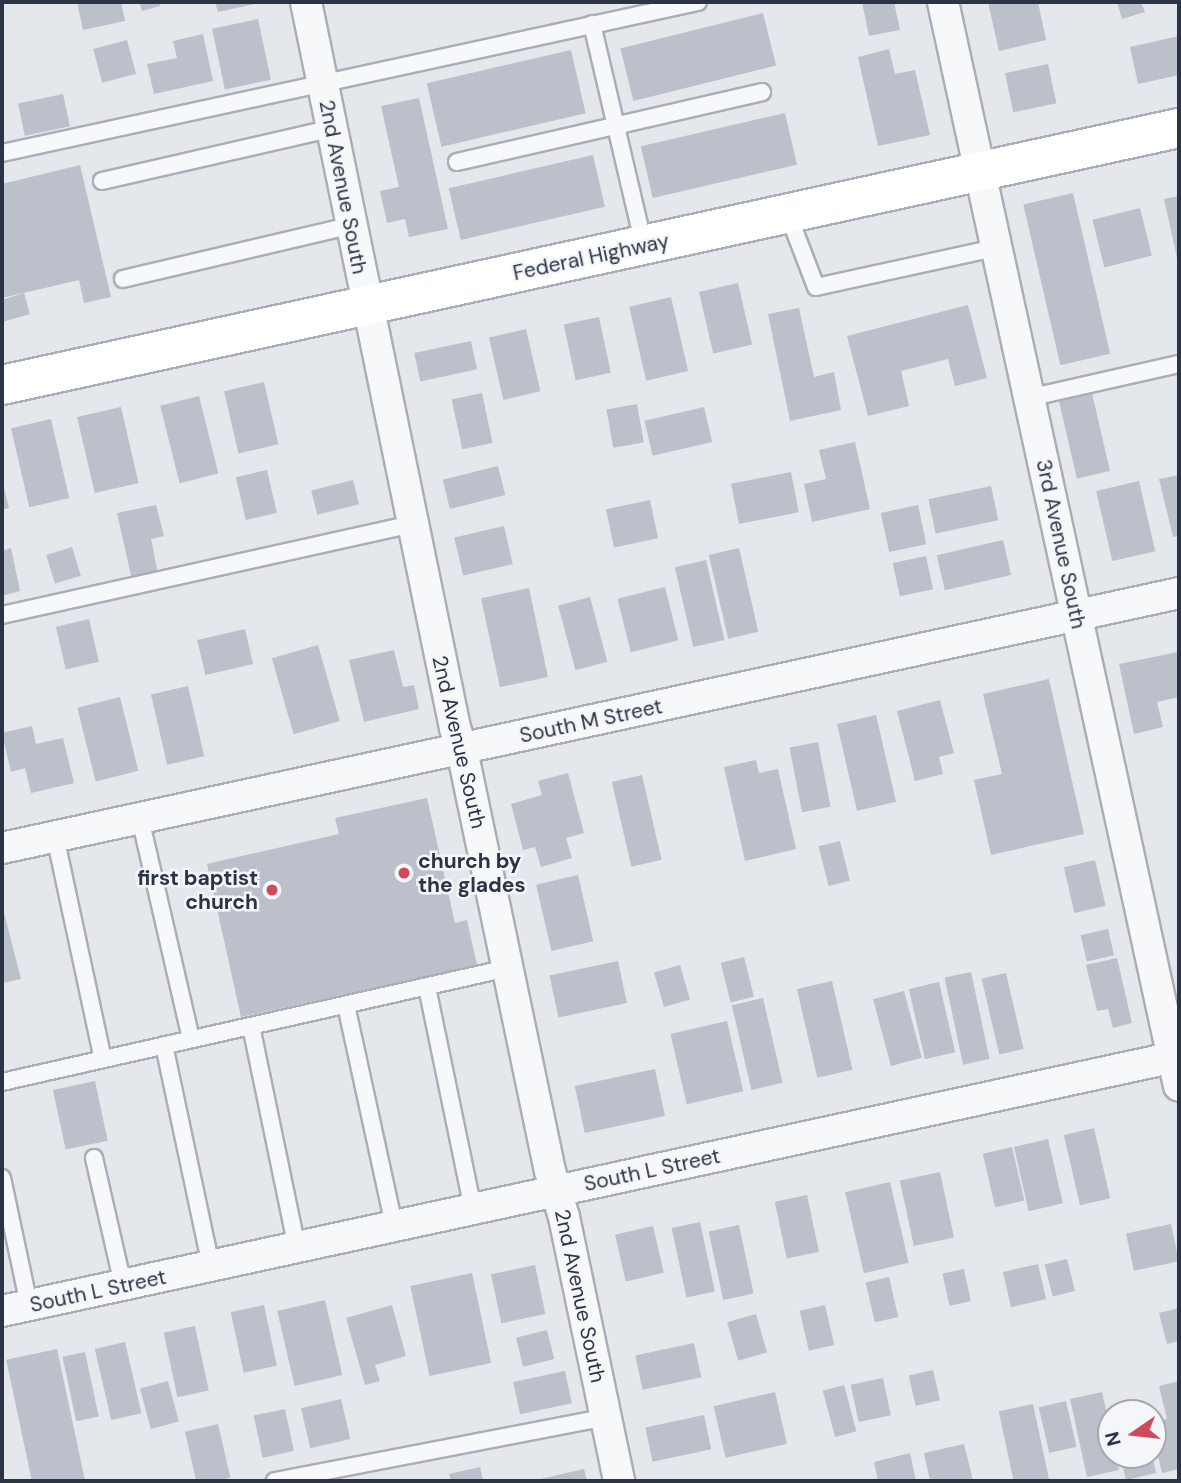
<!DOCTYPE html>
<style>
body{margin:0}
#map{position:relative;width:1181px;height:1483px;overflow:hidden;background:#e4e7ec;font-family:"DM Sans",sans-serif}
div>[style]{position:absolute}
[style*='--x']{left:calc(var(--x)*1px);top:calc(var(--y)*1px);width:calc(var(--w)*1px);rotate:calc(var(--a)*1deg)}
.building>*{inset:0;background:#bbc0ca;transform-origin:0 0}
.roads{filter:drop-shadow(2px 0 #a9aeb7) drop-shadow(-2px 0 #a9aeb7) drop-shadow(0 2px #a9aeb7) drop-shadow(0 -2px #a9aeb7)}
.lane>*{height:16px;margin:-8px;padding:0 8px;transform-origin:8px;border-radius:8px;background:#f7f8fa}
.street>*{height:30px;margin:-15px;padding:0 15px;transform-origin:15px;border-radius:15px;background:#f7f8fa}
.secondary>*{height:38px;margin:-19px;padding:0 19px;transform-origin:19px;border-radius:19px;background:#fff}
.dots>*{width:19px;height:19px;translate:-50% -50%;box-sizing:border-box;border:4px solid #f4f6f9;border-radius:50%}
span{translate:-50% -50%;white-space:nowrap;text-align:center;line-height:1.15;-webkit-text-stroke:5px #f4f6f9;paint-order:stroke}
.street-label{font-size:21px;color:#2b3445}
.poi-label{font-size:21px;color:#2b3445;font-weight:700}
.left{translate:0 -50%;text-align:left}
.right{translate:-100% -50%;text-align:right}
.frame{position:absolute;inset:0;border:4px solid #2b3445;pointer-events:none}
.north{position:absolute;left:1097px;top:1399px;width:70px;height:70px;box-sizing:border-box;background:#f4f6f9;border:2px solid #a4a8b1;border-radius:50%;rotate:256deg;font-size:19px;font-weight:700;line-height:28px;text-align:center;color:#2b3445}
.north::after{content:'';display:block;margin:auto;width:24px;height:32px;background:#d1495b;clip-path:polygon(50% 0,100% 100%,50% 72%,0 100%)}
</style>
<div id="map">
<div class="building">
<i style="clip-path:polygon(77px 2px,121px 2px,125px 21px,83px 30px)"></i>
<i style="clip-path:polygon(139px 2px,159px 2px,160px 6px,142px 11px)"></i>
<i style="clip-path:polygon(215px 2px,259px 2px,259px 3px,218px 12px)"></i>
<i style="clip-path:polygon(862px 2px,894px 2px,900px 30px,869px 36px)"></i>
<i style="clip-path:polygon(988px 2px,1038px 2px,1046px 40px,999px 51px)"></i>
<i style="clip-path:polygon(1117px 2px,1141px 2px,1145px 12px,1122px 19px)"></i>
<i style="left:763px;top:13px;width:54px;height:147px;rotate:76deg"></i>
<i style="left:258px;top:19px;width:62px;height:47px;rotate:78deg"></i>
<i style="clip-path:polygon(203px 34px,213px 81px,154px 94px,147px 64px,177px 58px,173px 41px)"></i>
<i style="clip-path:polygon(1179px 36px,1179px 75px,1138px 84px,1130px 47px)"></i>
<i style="left:127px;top:40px;width:35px;height:35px;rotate:75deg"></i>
<i style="clip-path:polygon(889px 49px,895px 74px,915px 70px,930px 135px,878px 146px,858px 57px)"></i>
<i style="left:571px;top:50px;width:65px;height:148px;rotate:77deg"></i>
<i style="left:1048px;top:64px;width:40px;height:44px;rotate:78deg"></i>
<i style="left:63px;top:94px;width:33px;height:46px;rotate:78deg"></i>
<i style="clip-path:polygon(419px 98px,448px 229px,409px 237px,405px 219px,387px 223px,380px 191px,399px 187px,381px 106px)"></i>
<i style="left:785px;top:113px;width:53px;height:148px;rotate:77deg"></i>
<i style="left:593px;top:155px;width:53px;height:148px;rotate:77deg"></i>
<i style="clip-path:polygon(80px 165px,111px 297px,84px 303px,79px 280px,2px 298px,2px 184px)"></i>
<i style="left:1073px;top:193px;width:165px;height:51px;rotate:77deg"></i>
<i style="clip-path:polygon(1179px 196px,1179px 262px,1178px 262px,1164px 199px)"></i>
<i style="left:1140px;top:208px;width:49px;height:49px;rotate:76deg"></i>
<i style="left:738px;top:283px;width:63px;height:40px;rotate:77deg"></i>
<i style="clip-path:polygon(24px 293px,30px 314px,2px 322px,2px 300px)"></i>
<i style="left:671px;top:297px;width:76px;height:43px;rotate:77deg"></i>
<i style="clip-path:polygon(968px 305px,987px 378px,955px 386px,948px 359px,901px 371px,909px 406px,868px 416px,847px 336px)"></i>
<i style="clip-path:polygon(799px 308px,814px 377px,834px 372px,841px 410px,790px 421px,768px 314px)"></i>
<i style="left:599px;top:317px;width:57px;height:36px;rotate:78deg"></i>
<i style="left:526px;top:329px;width:64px;height:38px;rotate:77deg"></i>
<i style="left:471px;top:341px;width:29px;height:58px;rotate:78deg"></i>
<i style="left:264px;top:382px;width:64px;height:41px;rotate:77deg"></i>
<i style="left:482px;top:393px;width:51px;height:31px;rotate:78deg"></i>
<i style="left:1092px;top:393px;width:80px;height:34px;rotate:77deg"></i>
<i style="left:199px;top:396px;width:80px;height:40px;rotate:76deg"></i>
<i style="left:637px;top:404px;width:39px;height:31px;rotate:80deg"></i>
<i style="left:121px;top:407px;width:78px;height:45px;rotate:77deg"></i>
<i style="left:704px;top:407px;width:36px;height:61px;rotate:77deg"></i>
<i style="left:51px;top:419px;width:81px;height:41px;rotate:77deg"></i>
<i style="clip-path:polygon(855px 442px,870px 509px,812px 522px,804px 484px,826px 479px,819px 450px)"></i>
<i style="left:498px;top:466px;width:30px;height:57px;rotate:76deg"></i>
<i style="left:267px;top:470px;width:44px;height:32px;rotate:77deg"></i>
<i style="left:791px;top:472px;width:41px;height:61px;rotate:79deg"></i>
<i style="clip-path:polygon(1179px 475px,1179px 536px,1173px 537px,1159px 479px)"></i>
<i style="clip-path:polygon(2px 480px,9px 508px,2px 510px)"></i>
<i style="left:353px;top:480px;width:25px;height:43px;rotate:76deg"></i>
<i style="left:1139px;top:481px;width:72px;height:44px;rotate:77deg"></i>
<i style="left:991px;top:486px;width:35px;height:64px;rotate:78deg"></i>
<i style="left:650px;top:500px;width:39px;height:45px;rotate:78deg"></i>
<i style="clip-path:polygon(156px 505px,164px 536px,151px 539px,158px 574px,132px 580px,117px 513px)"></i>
<i style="left:918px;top:505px;width:40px;height:38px;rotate:78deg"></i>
<i style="left:504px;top:526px;width:39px;height:51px;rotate:77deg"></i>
<i style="left:1003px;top:540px;width:36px;height:68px;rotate:77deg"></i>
<i style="left:72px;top:547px;width:30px;height:27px;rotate:73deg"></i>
<i style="clip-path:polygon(11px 548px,20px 591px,2px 596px,2px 551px)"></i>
<i style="left:739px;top:548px;width:86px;height:31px;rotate:77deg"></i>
<i style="left:926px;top:556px;width:34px;height:34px;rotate:78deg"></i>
<i style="left:706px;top:560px;width:82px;height:32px;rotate:77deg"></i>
<i style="left:665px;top:587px;width:55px;height:49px;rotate:76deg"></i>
<i style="left:529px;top:588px;width:91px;height:49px;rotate:78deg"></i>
<i style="left:590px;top:597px;width:67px;height:33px;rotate:75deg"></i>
<i style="left:89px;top:619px;width:44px;height:34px;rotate:77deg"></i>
<i style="left:245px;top:629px;width:36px;height:49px;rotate:77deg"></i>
<i style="left:318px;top:645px;width:79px;height:48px;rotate:74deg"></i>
<i style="clip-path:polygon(394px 650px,403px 687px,414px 685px,419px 709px,364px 722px,349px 660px)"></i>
<i style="clip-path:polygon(1178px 652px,1179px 697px,1157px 702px,1163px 727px,1134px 734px,1119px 664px)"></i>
<i style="clip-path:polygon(1049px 679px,1084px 834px,991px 855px,974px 780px,1002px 774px,983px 694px)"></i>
<i style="left:188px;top:686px;width:72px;height:38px;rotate:77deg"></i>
<i style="left:120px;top:697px;width:76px;height:44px;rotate:76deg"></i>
<i style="clip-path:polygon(940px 700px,954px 753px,939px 757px,943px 774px,915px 781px,897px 711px)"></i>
<i style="left:876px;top:715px;width:89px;height:40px;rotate:77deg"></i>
<i style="clip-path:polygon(32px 726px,36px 744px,63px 738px,74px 783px,31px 793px,25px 768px,11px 772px,2px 733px)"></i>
<i style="left:818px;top:742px;width:66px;height:29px;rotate:79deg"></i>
<i style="clip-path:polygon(756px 760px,759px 773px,778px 769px,796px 849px,745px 861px,724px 767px)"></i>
<i style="clip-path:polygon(568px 773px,584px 833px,566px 838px,572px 858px,541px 867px,535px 847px,523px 850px,511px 804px,542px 795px,538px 781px)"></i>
<i style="left:642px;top:775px;width:87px;height:31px;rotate:77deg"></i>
<i style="clip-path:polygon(427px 798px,455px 923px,467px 920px,477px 965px,241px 1017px,207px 864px,339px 834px,335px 818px)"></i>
<i style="left:840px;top:841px;width:41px;height:22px;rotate:76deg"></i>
<i style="left:1095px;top:860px;width:47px;height:32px;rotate:77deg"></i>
<i style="left:578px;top:875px;width:68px;height:43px;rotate:77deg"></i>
<i style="clip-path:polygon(2px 905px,21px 979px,2px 983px)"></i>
<i style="left:1108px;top:929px;width:27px;height:28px;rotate:77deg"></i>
<i style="left:744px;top:957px;width:41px;height:24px;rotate:76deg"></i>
<i style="clip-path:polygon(1117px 958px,1132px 1023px,1113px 1028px,1108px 1009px,1097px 1011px,1086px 965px)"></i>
<i style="left:618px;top:961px;width:43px;height:70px;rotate:78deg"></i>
<i style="left:680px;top:965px;width:36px;height:27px;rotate:74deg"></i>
<i style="left:971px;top:972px;width:89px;height:27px;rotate:78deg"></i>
<i style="left:1006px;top:973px;width:78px;height:25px;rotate:77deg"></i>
<i style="left:832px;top:981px;width:91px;height:36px;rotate:77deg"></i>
<i style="left:939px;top:982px;width:72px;height:31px;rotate:77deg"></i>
<i style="left:904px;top:991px;width:69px;height:32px;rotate:75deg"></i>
<i style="left:763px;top:998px;width:87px;height:32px;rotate:77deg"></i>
<i style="left:727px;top:1021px;width:72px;height:58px;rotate:77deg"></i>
<i style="left:655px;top:1069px;width:48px;height:82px;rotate:78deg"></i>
<i style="left:95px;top:1081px;width:61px;height:43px;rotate:78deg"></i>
<i style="left:1094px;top:1128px;width:72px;height:31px;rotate:77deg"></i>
<i style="left:1048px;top:1139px;width:66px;height:35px;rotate:77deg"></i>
<i style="left:1012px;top:1147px;width:55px;height:30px;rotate:77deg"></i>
<i style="left:940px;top:1172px;width:67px;height:41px;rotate:78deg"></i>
<i style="left:890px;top:1182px;width:83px;height:46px;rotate:77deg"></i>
<i style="left:807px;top:1195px;width:58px;height:33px;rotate:78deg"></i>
<i style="left:700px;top:1222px;width:71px;height:29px;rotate:78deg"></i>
<i style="left:1171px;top:1224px;width:38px;height:46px;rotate:78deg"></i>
<i style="left:739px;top:1225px;width:70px;height:31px;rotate:78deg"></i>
<i style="left:653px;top:1226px;width:48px;height:39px;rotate:77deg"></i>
<i style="left:1067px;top:1259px;width:33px;height:23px;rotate:76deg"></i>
<i style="left:1038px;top:1264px;width:36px;height:36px;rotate:77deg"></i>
<i style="left:535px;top:1265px;width:50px;height:45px;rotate:78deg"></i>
<i style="left:964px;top:1269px;width:33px;height:22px;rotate:78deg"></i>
<i style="left:472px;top:1273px;width:92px;height:63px;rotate:78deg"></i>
<i style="left:889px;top:1277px;width:41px;height:24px;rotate:77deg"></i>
<i style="left:325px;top:1300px;width:77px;height:49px;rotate:77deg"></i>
<i style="left:264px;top:1305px;width:62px;height:34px;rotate:78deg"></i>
<i style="clip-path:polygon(392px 1305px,406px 1356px,375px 1365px,380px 1381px,365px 1385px,346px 1318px)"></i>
<i style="left:825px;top:1305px;width:41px;height:26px;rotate:77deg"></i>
<i style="clip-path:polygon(1179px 1308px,1179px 1341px,1167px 1344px,1159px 1313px)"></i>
<i style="left:756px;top:1314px;width:40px;height:30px;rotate:74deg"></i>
<i style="left:195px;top:1326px;width:66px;height:32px;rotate:78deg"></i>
<i style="left:547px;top:1330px;width:30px;height:32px;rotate:76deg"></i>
<i style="left:125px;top:1342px;width:73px;height:31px;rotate:77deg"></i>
<i style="left:694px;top:1343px;width:35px;height:60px;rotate:78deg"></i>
<i style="left:57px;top:1349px;width:135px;height:52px;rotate:78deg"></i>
<i style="left:85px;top:1352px;width:66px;height:23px;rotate:78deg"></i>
<i style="left:933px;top:1370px;width:31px;height:25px;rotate:77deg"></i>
<i style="left:565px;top:1371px;width:33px;height:53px;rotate:78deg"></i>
<i style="left:883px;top:1378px;width:38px;height:33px;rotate:78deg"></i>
<i style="left:168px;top:1381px;width:42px;height:29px;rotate:75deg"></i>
<i style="clip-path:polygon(1179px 1381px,1179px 1469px,1162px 1473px,1153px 1435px,1153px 1423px,1167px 1419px,1159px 1386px)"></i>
<i style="left:844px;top:1385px;width:48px;height:22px;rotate:75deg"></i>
<i style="left:775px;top:1392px;width:53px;height:63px;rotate:77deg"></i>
<i style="clip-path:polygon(1102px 1392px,1111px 1432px,1111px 1455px,1116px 1455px,1119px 1470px,1087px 1477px,1070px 1399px)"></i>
<i style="left:341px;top:1399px;width:41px;height:41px;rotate:77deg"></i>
<i style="left:1066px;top:1401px;width:47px;height:28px;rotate:77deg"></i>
<i style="left:1033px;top:1404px;width:79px;height:35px;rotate:78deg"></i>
<i style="left:285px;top:1409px;width:43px;height:32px;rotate:78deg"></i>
<i style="left:704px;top:1415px;width:35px;height:60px;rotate:78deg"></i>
<i style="left:218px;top:1424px;width:55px;height:34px;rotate:77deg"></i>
<i style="clip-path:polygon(964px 1444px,973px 1481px,930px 1481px,924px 1453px)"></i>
<i style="clip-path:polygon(910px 1453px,916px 1481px,878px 1481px,874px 1462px)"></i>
<i style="clip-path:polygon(1120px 1455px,1152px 1455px,1156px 1473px,1126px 1480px)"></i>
<i style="clip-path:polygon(480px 1467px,483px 1481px,451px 1481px,449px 1474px)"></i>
<i style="clip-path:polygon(584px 1469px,587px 1481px,536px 1481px,536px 1480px)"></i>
</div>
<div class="roads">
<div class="lane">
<i style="--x:592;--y:24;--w:227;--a:76.8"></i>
<i style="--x:2;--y:153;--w:712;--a:-12.24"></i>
<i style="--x:457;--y:162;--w:313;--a:-12.9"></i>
<i style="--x:102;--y:181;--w:237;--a:-12.9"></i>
<i style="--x:788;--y:214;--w:78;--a:69"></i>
<i style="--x:816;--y:287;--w:183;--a:-12.3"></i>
<i style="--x:123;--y:279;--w:237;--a:-13.2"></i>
<i style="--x:1028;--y:398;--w:155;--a:-12.7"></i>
<i style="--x:2;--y:615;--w:420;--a:-12.5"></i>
<i style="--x:140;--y:818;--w:227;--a:77"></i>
<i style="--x:55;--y:836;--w:228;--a:77.9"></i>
<i style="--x:427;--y:987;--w:227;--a:78.3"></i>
<i style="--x:346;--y:1005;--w:226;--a:77.7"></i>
<i style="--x:251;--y:1026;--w:227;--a:78.3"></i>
<i style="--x:164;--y:1045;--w:226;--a:78"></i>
<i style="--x:2;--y:1082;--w:519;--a:-12.7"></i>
<i style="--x:94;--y:1158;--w:130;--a:77.1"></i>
<i style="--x:2;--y:1178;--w:130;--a:78"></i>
<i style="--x:275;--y:1481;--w:337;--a:-10.9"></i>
</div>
<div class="street">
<i style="--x:306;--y:2;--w:741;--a:78.4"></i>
<i style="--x:455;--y:728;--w:23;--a:72"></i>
<i style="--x:462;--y:750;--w:430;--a:78.2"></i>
<i style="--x:550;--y:1171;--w:48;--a:73.1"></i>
<i style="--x:564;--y:1217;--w:270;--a:78.2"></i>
<i style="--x:943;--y:2;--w:1109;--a:77.72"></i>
<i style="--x:2;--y:848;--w:1204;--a:-12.22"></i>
<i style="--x:2;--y:1311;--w:1204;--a:-12.22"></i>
</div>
<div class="secondary">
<i style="--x:2;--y:385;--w:1205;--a:-12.32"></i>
</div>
</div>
<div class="dots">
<i style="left:404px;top:873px;background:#d1495b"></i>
<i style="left:272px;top:890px;background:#d1495b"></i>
</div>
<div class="street-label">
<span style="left:343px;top:187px;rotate:79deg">2nd Avenue South</span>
<span style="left:591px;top:257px;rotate:-12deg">Federal Highway</span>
<span style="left:1061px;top:544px;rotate:78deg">3rd Avenue South</span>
<span style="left:591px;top:721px;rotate:-12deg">South M Street</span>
<span style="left:459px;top:742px;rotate:77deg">2nd Avenue South</span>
<span style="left:652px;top:1170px;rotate:-12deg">South L Street</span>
<span style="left:98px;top:1291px;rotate:-12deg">South L Street</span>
<span style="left:580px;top:1296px;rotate:78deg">2nd Avenue South</span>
</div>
<div class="poi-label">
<span class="left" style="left:418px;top:873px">church by<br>the glades</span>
<span class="right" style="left:258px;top:890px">first baptist<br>church</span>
</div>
<div class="frame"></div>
<div class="north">N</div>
</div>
